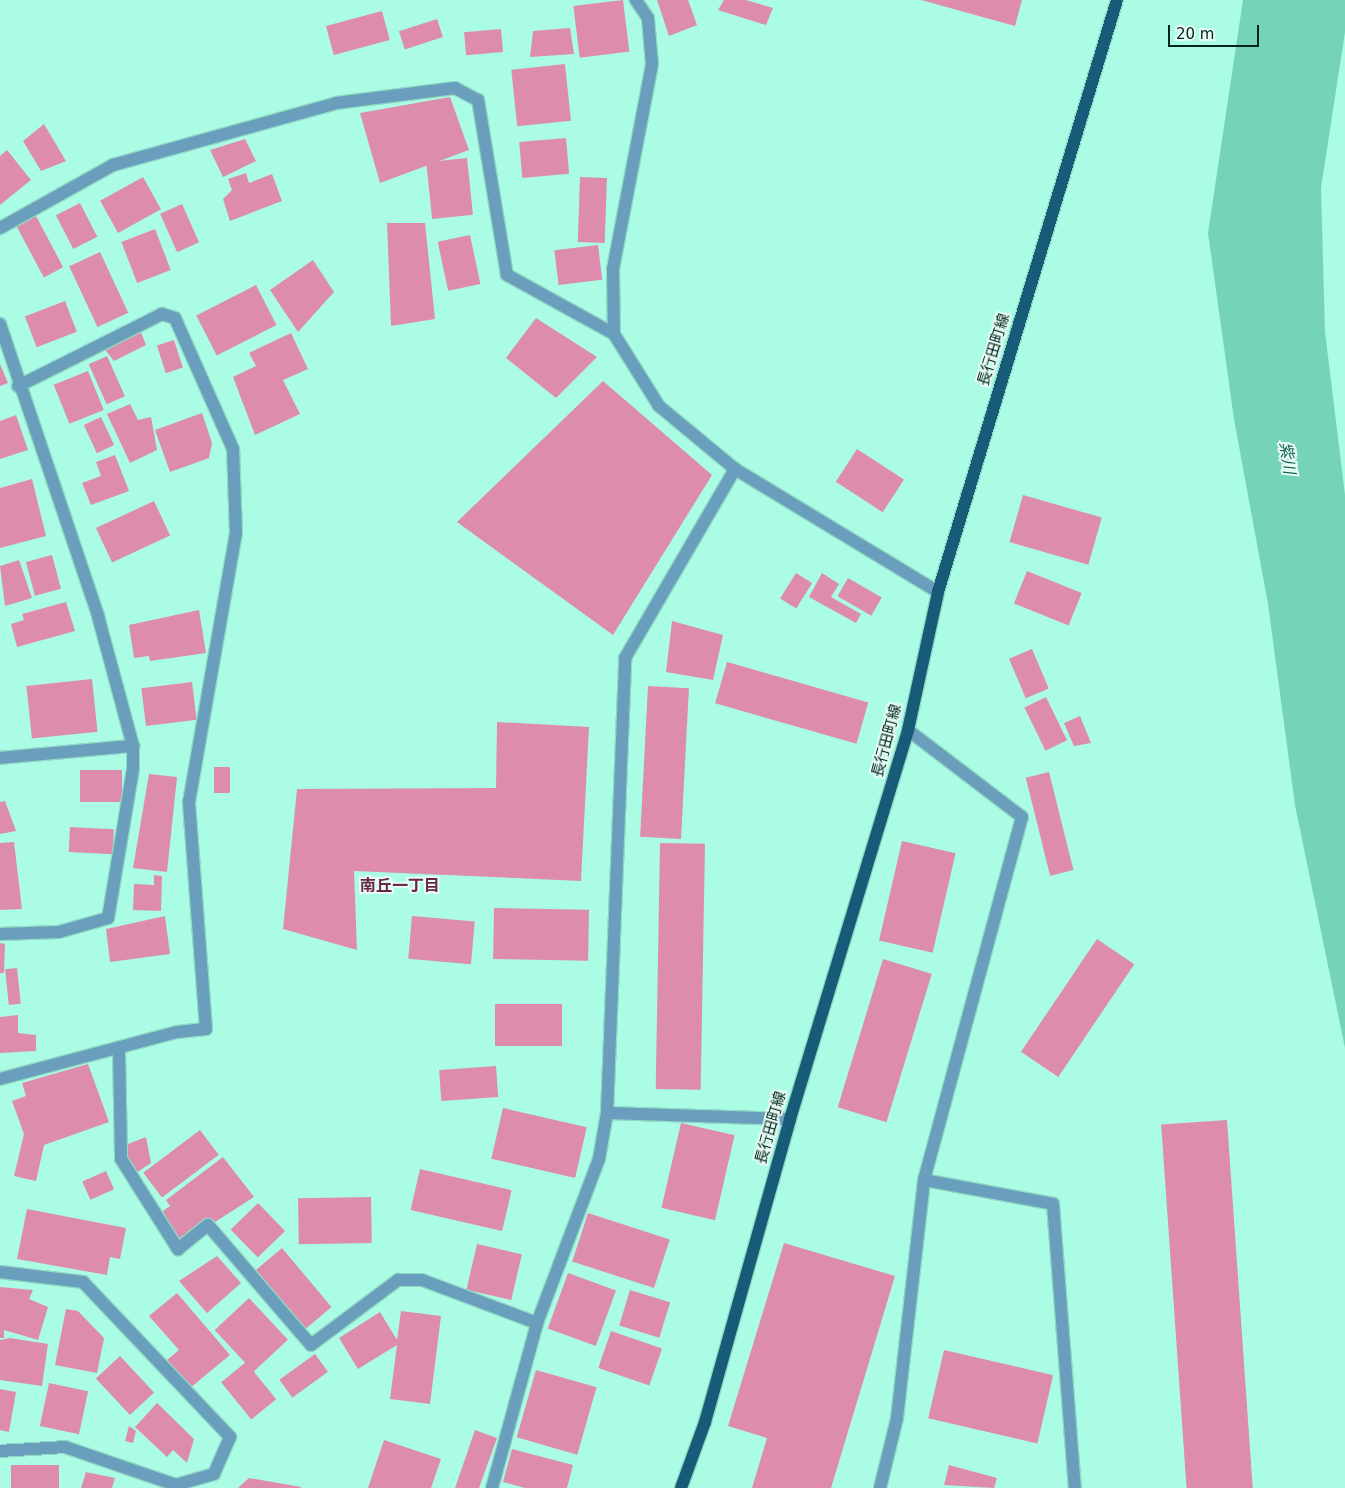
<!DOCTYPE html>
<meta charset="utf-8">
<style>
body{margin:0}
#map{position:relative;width:1345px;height:1488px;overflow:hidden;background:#abfce4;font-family:"DejaVu Sans","Noto Sans JP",sans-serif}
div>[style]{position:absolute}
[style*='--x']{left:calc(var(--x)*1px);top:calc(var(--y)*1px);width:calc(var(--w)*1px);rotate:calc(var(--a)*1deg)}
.water>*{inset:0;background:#74d3b8}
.building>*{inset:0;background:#de8cae;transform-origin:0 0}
.roads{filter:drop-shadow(1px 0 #90d9c4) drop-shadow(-1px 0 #90d9c4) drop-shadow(0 1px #90d9c4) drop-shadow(0 -1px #90d9c4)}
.minor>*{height:12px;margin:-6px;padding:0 6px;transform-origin:6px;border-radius:6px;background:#699ebc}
.primary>*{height:12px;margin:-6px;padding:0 6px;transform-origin:6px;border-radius:6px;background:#185b79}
span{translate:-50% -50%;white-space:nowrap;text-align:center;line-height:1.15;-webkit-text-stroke:4px #e8fbf5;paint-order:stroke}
.street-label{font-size:15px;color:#01241c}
.water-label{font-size:16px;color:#0f5e4d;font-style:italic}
.neighbourhood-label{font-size:16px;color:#682746;font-weight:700}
.scale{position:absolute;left:1168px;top:25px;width:91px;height:22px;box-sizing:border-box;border:2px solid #01241c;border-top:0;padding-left:6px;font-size:15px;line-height:18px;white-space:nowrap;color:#01241c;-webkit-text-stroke:4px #e8fbf5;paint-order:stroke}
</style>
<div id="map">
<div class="water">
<i style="clip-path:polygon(1243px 0,1345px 0,1345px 32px,1321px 188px,1325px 332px,1345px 495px,1345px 1048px,1295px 805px,1268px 604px,1234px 419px,1208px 233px)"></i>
</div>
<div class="building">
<i style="left:623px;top:0;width:52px;height:50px;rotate:83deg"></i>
<i style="clip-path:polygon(657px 0,688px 0,697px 25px,669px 36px)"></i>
<i style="clip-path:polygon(724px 0,746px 0,773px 8px,766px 25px,718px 10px)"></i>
<i style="clip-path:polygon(921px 0,1022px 0,1015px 26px)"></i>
<i style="left:382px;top:11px;width:30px;height:58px;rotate:75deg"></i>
<i style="left:437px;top:19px;width:19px;height:40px;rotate:72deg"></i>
<i style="clip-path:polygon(570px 28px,574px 54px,530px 57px,533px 31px)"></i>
<i style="left:501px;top:29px;width:23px;height:37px;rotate:85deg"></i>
<i style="left:565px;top:64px;width:57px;height:54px;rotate:84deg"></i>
<i style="clip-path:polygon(450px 97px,469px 150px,380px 183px,360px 113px)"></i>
<i style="clip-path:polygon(44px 124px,66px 161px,41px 171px,23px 141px)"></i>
<i style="left:566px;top:138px;width:36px;height:47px;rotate:85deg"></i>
<i style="clip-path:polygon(245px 139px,256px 161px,223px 177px,210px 150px)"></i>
<i style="clip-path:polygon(7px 150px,31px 180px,0 205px,0 156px)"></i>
<i style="left:467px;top:158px;width:57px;height:41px;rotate:84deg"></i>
<i style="clip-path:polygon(246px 173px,249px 183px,272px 174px,282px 201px,230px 221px,223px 199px,232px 190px,228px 179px)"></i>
<i style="left:143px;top:177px;width:37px;height:49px;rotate:61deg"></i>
<i style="left:580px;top:177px;width:27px;height:65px;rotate:2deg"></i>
<i style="left:80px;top:203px;width:38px;height:27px;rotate:63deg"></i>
<i style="left:182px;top:204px;width:42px;height:24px;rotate:66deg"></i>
<i style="left:36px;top:216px;width:58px;height:22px;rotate:62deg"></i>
<i style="clip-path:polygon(387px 223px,425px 223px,435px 319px,391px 326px)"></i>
<i style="left:155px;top:229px;width:44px;height:36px;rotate:69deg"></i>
<i style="left:470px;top:235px;width:50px;height:33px;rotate:78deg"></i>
<i style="left:598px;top:245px;width:35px;height:44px;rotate:83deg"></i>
<i style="left:100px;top:252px;width:67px;height:34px;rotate:65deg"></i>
<i style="clip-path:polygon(313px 260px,334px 292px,298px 332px,270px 290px)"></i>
<i style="left:256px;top:285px;width:45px;height:67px;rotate:63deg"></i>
<i style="left:65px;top:301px;width:33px;height:43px;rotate:69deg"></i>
<i style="clip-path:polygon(536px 318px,597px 357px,556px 398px,506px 358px)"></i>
<i style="clip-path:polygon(140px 330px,146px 345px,114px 361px,103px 347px)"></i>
<i style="clip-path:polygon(291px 333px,308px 369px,283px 380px,300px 414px,255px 435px,233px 377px,256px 366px,249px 353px)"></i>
<i style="left:174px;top:340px;width:29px;height:18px;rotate:72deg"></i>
<i style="left:107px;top:356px;width:44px;height:20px;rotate:66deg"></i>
<i style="clip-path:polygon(0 364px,8px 383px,0 386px)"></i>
<i style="left:88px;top:371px;width:42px;height:37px;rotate:68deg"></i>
<i style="clip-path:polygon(603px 381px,712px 475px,613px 635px,457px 522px)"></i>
<i style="clip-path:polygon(130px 404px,138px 420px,151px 417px,157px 450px,130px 463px,107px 414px)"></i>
<i style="clip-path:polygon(202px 413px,212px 443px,209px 458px,170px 472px,155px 430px)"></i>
<i style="clip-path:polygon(16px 415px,28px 450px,0 459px,0 421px)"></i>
<i style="left:101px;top:417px;width:31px;height:19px;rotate:65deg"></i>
<i style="left:857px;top:449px;width:56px;height:39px;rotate:33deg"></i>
<i style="clip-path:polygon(115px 455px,129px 491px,91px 505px,82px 483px,101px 476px,96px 462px)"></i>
<i style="clip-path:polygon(32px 479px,46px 536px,0 548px,0 488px)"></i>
<i style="left:1023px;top:495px;width:82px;height:49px;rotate:16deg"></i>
<i style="left:154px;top:501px;width:38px;height:64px;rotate:65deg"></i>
<i style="left:52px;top:555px;width:35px;height:27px;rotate:75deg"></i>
<i style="clip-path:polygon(19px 560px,32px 598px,5px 606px,0 566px)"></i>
<i style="left:1027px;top:571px;width:59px;height:35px;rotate:22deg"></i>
<i style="left:796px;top:573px;width:19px;height:30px;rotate:32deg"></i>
<i style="clip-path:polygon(822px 573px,839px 584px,831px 597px,861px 614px,856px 623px,809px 597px)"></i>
<i style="left:848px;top:578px;width:39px;height:21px;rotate:30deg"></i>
<i style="clip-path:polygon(66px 602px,75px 631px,17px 647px,11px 624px,24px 620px,22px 614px)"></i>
<i style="clip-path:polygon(199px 610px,206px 653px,150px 661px,149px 656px,134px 658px,129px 625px)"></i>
<i style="clip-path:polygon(672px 621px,723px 635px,713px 680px,666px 672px)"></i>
<i style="left:1032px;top:649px;width:43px;height:25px;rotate:67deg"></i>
<i style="left:727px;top:662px;width:147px;height:43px;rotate:16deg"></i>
<i style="left:92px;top:679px;width:53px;height:66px;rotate:84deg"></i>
<i style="left:192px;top:682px;width:38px;height:51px;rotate:83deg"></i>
<i style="left:648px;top:686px;width:41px;height:151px;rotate:3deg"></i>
<i style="left:1046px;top:697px;width:48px;height:24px;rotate:64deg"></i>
<i style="clip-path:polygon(1080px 716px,1091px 743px,1074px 746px,1064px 723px)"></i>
<i style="clip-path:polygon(497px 722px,589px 727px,581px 881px,354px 871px,357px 950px,283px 929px,297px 789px,496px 788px)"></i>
<i style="left:214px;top:767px;width:16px;height:26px"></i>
<i style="left:122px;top:770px;width:32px;height:42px;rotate:90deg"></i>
<i style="left:1049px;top:772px;width:101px;height:24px;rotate:76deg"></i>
<i style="clip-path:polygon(149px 774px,177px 777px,167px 872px,133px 868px)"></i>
<i style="clip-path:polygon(5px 801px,16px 831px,0 834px,0 802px)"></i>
<i style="left:70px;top:827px;width:44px;height:25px;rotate:3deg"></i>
<i style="left:902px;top:841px;width:55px;height:102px;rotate:13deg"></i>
<i style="clip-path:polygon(14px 842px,22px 909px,0 910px,0 843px)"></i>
<i style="left:660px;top:843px;width:45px;height:246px;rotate:1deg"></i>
<i style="clip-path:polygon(154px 875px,162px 876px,161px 911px,133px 910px,134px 884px,154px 885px)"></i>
<i style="left:494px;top:908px;width:95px;height:51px;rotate:1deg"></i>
<i style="clip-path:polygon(165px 916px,170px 954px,110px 962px,106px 929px)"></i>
<i style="left:412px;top:916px;width:63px;height:43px;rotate:5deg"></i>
<i style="left:1097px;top:939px;width:45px;height:136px;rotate:34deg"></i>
<i style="clip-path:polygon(0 943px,5px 944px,4px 973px,0 973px)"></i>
<i style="left:883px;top:959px;width:51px;height:155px;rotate:17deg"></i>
<i style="left:17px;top:968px;width:36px;height:12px;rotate:84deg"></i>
<i style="left:562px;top:1004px;width:42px;height:67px;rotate:90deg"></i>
<i style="clip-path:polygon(18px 1015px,18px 1033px,36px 1035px,36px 1051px,0 1053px,0 1017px)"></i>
<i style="clip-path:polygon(88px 1064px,109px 1122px,44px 1145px,36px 1181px,14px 1176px,24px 1134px,12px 1101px,26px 1096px,22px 1083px)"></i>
<i style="left:496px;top:1066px;width:31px;height:57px;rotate:86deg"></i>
<i style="left:503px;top:1108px;width:86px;height:52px;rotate:13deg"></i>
<i style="left:1227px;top:1120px;width:369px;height:66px;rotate:86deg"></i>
<i style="left:681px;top:1123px;width:55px;height:87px;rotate:13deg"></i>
<i style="left:200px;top:1130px;width:31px;height:71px;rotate:53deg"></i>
<i style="clip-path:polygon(146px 1137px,151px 1163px,133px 1175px,123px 1146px)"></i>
<i style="clip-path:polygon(223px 1157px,254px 1197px,182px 1243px,159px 1214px,170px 1206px,166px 1200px)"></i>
<i style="left:420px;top:1169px;width:94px;height:42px;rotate:13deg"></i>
<i style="left:106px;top:1171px;width:20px;height:26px;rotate:66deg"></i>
<i style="left:371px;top:1197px;width:46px;height:73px;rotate:89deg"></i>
<i style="left:258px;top:1203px;width:39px;height:38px;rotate:46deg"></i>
<i style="clip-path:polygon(27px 1209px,126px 1228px,120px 1259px,110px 1257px,107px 1275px,17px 1259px)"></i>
<i style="left:588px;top:1213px;width:86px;height:51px;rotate:18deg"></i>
<i style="clip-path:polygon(784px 1243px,895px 1276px,831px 1488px,752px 1488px,767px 1438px,728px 1426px)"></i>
<i style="left:477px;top:1244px;width:46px;height:47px;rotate:13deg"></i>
<i style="left:282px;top:1248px;width:77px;height:36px;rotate:50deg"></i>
<i style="clip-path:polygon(217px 1256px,241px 1283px,207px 1313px,179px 1281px)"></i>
<i style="left:568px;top:1273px;width:51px;height:59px;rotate:20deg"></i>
<i style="clip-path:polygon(0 1287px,33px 1290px,29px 1299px,48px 1307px,38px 1340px,4px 1330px,4px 1338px,0 1338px)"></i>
<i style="left:630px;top:1290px;width:42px;height:37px;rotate:17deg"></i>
<i style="clip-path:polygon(177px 1293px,230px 1355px,190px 1388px,167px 1360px,179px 1350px,149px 1316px)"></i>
<i style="left:249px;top:1298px;width:57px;height:47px;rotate:47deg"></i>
<i style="clip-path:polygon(66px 1309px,78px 1311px,104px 1338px,97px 1373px,55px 1365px)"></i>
<i style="clip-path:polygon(401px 1311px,441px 1316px,430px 1404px,390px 1399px,397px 1345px,358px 1369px,339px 1338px,380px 1312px,397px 1340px)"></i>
<i style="left:611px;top:1331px;width:54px;height:39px;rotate:19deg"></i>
<i style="clip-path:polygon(10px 1338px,48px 1344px,42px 1386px,0 1380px,0 1340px)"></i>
<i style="left:944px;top:1350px;width:112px;height:70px;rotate:13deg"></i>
<i style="left:315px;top:1354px;width:22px;height:44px;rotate:54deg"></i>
<i style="left:120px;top:1356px;width:50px;height:33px;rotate:47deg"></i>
<i style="left:246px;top:1362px;width:48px;height:32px;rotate:51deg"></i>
<i style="left:536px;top:1370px;width:63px;height:70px;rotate:16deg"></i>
<i style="left:49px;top:1383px;width:40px;height:44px;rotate:12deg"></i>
<i style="clip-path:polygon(0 1389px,16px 1392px,9px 1432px,0 1430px)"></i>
<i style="clip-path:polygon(157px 1403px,194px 1439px,187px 1463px,173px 1450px,167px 1457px,135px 1427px)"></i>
<i style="clip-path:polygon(129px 1426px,136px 1431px,133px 1443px,125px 1441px)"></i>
<i style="clip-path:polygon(475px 1430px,497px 1438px,479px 1488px,455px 1488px)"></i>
<i style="clip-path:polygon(384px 1440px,441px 1459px,431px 1488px,368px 1488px)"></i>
<i style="clip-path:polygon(512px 1449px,573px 1465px,567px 1488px,525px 1488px,503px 1482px)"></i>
<i style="left:11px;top:1465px;width:48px;height:23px"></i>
<i style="clip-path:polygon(949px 1465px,997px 1478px,994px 1488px,944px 1485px)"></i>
<i style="clip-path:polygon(86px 1472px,115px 1478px,112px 1488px,81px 1488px)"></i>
<i style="clip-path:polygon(249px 1478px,301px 1487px,301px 1488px,238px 1488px)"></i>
</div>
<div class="roads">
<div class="minor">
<i style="--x:0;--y:228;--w:129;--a:-29.1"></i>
<i style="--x:113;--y:165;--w:231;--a:-15.5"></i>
<i style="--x:336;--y:103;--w:120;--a:-7.2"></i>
<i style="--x:455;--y:88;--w:26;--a:28"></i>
<i style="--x:478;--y:100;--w:177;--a:80.6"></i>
<i style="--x:507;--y:275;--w:122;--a:28.9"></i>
<i style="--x:614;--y:334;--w:85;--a:58"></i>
<i style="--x:659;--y:406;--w:99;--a:39.7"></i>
<i style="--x:735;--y:469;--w:237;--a:31.2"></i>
<i style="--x:0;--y:324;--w:308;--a:71.4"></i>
<i style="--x:98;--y:616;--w:135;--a:74.9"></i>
<i style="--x:133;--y:746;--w:23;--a:90"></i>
<i style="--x:133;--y:769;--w:151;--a:99.5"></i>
<i style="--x:108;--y:918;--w:51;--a:164.1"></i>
<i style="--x:59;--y:932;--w:59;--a:178.1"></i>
<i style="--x:614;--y:334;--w:65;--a:-90.9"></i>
<i style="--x:613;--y:269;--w:209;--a:-79.2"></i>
<i style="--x:652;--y:64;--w:46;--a:-95"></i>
<i style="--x:648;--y:18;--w:22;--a:-124"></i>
<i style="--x:0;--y:758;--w:134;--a:-5.2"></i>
<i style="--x:119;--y:1050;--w:109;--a:88.9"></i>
<i style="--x:121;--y:1159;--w:107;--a:57.7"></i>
<i style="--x:178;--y:1249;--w:38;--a:-39"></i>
<i style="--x:208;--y:1225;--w:158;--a:49.4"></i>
<i style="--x:311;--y:1345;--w:109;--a:-36.8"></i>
<i style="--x:398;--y:1280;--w:24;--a:0"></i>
<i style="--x:422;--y:1280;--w:123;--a:20.5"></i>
<i style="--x:0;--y:1079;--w:183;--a:-14.9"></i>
<i style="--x:177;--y:1032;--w:29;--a:-6"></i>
<i style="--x:206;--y:1029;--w:228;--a:-94.3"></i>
<i style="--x:189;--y:802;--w:272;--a:-80.1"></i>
<i style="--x:236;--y:534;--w:85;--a:-92"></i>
<i style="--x:233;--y:449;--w:143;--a:-113.9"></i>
<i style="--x:175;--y:318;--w:14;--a:-163"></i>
<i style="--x:162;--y:314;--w:161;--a:153.4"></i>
<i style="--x:607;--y:1113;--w:183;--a:1.9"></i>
<i style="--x:924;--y:1180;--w:131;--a:10.5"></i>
<i style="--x:1053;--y:1204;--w:285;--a:85.6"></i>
<i style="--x:0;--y:1272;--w:84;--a:6.9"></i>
<i style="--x:83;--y:1282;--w:214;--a:46.5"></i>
<i style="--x:230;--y:1437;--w:40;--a:113.4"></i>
<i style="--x:214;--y:1474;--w:40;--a:164"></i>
<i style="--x:176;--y:1485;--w:117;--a:-161.1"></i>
<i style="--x:65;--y:1447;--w:65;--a:176.5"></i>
<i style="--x:492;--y:1488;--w:171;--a:-74.7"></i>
<i style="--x:537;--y:1323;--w:175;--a:-69.3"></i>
<i style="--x:599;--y:1159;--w:47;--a:-80.1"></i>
<i style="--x:607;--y:1113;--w:455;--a:-87.7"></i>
<i style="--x:625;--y:658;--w:219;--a:-59.8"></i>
<i style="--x:880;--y:1488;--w:72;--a:-76.3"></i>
<i style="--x:897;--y:1418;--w:240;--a:-83.5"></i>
<i style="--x:924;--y:1180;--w:376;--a:-74.9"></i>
<i style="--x:1022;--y:817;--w:143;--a:-142.7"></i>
</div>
<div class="primary">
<i style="--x:681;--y:1488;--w:70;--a:-70"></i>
<i style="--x:705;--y:1422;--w:315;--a:-74.3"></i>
<i style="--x:790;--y:1119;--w:407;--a:-73.1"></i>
<i style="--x:908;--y:730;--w:141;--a:-77.7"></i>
<i style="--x:938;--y:592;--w:618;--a:-73.18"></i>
</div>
</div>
<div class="street-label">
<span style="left:994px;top:350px;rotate:-73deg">長行田町線</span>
<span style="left:887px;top:741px;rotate:-75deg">長行田町線</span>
<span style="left:771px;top:1128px;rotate:-74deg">長行田町線</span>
</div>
<div class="water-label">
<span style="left:1287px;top:458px;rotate:82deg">紫川</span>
</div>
<div class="neighbourhood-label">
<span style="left:400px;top:886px">南丘一丁目</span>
</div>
<div class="scale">20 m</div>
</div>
